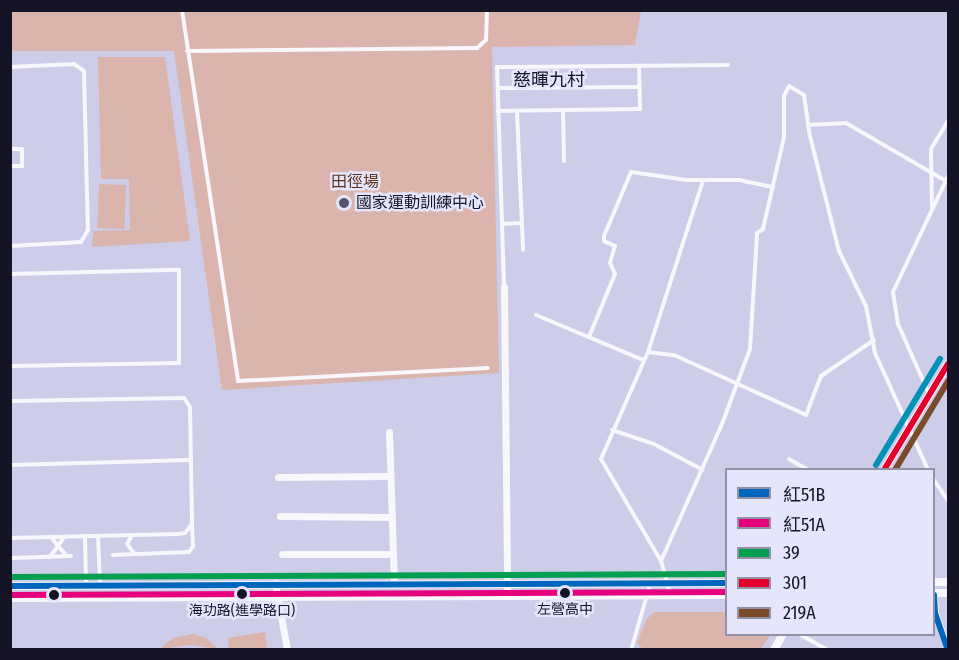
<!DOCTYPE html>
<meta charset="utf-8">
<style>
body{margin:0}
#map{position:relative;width:959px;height:660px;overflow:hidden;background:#cdcce9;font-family:"Fira Sans Condensed","Noto Sans TC",sans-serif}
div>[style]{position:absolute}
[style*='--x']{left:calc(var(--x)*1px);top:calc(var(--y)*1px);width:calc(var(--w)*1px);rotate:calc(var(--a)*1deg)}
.green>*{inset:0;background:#dbb4ae;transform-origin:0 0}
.service>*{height:4px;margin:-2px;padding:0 2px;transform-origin:2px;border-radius:2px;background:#f8f7fc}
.minor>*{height:7px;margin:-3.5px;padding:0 3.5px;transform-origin:3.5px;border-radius:3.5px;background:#f8f7fc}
.tertiary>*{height:8px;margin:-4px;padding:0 4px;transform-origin:4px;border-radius:4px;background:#f8f7fc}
.bus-1>*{height:6px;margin:-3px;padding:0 3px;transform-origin:3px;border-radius:3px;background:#0065bd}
.bus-2>*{height:6px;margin:-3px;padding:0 3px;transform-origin:3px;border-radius:3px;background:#e5007d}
.bus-3>*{height:6px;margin:-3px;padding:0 3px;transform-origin:3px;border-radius:3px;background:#019f4f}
.bus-4>*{height:6px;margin:-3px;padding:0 3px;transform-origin:3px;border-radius:3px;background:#e4002b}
.bus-5>*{height:6px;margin:-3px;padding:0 3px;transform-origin:3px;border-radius:3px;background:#7a4b2a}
.bus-6>*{height:6px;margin:-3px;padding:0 3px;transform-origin:3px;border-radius:3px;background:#0392b5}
.dots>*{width:16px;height:16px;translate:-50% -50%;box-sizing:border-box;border:3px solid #e5e5fb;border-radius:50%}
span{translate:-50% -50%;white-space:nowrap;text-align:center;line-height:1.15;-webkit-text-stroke:5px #e5e5fb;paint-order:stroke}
.bus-label{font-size:14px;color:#151326}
.park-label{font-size:16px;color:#5f321b}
.poi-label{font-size:16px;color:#151326}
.left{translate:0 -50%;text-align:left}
.neighbourhood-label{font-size:18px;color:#151326}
.frame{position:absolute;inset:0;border:12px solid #151326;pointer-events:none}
.legend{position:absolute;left:725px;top:468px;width:210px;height:168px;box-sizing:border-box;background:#e5e5fb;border:2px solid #9291a6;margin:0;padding:8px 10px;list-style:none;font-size:18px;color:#151326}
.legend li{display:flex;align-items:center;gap:12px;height:30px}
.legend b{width:30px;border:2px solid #9291a6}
</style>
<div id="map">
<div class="green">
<i style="clip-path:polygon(10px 11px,641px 11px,635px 45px,492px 47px,499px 373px,222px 390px,174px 51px,11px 51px)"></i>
<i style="clip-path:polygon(98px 57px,165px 57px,190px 241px,92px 247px,93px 231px,130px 230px,129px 179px,101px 179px)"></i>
<i style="left:99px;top:184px;width:27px;height:44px;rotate:2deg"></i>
<i style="clip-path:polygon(654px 612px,726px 612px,726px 634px,770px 635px,761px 649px,643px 649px,637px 643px,646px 620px)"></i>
<i style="clip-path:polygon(265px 632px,267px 649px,229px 649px,228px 638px)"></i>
<i style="clip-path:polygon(193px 634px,206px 638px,218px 649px,190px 645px,160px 649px,173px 638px)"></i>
</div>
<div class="service">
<i style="--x:182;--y:10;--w:375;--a:81.4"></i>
<i style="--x:238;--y:381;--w:250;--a:-3"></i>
<i style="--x:187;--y:51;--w:290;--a:-0.6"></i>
<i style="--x:477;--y:48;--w:12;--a:-42"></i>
<i style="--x:486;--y:40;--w:30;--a:-88"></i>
<i style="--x:10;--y:67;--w:64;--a:-2.7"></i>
<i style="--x:74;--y:64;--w:12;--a:35"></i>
<i style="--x:84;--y:71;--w:159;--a:88.6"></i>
<i style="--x:88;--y:230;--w:14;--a:120"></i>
<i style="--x:81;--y:242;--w:71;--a:176.8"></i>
<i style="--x:498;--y:88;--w:141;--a:-0.4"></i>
<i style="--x:563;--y:110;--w:51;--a:88.9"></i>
<i style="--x:498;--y:111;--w:142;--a:-0.8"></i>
<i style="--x:640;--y:109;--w:43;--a:-91.3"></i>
<i style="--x:517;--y:111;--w:139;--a:87.5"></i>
<i style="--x:808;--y:125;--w:38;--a:-3"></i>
<i style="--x:846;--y:123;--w:116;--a:30.1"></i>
<i style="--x:10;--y:149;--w:12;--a:0"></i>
<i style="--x:22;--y:149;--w:17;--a:90"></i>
<i style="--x:22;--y:166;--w:12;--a:180"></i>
<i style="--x:932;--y:208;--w:59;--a:-91"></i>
<i style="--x:931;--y:149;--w:33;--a:-59"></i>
<i style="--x:502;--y:224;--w:20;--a:-3"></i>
<i style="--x:10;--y:274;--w:169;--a:-1.4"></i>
<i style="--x:179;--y:270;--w:93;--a:90"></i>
<i style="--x:179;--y:363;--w:169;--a:179"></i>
<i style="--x:504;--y:287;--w:220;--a:-91.8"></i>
<i style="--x:497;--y:67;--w:231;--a:-0.5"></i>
<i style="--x:536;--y:315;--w:116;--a:22.8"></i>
<i style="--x:589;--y:337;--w:68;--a:-67.6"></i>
<i style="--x:615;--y:274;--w:12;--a:-114"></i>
<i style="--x:610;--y:263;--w:18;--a:-74"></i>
<i style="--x:615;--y:246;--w:12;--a:-156"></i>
<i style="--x:604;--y:241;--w:5;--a:-90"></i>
<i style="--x:604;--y:236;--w:69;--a:-67.1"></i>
<i style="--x:631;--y:172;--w:56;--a:8.3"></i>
<i style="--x:686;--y:180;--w:53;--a:0"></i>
<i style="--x:739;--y:180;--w:35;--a:12"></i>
<i style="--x:648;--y:352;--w:26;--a:7"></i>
<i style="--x:674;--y:355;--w:145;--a:24.4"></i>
<i style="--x:806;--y:415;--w:42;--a:-69"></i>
<i style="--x:821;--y:376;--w:64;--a:-34.2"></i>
<i style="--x:929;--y:394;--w:77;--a:-113.9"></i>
<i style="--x:898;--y:324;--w:32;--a:-99"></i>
<i style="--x:893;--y:292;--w:128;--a:-64.6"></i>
<i style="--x:10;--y:401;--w:174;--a:-1"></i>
<i style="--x:184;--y:398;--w:11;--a:56"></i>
<i style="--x:190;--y:407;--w:117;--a:89"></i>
<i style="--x:192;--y:524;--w:11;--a:128"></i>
<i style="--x:185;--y:533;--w:7;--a:172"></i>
<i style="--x:178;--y:534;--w:168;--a:178.6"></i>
<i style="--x:612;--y:430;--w:44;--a:18.4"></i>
<i style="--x:654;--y:444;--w:55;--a:28"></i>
<i style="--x:789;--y:459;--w:22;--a:30"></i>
<i style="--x:10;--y:465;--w:181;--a:-1.6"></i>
<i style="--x:934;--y:480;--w:25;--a:56"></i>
<i style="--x:132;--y:535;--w:10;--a:119"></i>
<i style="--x:127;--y:544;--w:11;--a:52"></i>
<i style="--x:85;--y:536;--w:48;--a:88.8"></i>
<i style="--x:98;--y:536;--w:48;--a:87.6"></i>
<i style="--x:64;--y:537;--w:11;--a:124"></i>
<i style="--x:58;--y:546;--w:13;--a:48"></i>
<i style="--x:113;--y:555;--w:76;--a:-2.3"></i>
<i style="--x:189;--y:552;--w:7;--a:-56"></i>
<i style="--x:193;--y:546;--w:20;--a:-93"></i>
<i style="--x:50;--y:557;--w:14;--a:-54"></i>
<i style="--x:58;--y:546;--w:11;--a:-128"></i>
<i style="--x:10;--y:558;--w:61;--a:-1.9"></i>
<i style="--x:661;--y:561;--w:150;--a:-66"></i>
<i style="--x:722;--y:424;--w:80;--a:-69.5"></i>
<i style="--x:750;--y:349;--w:116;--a:-86.5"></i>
<i style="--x:757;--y:233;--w:7;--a:-34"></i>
<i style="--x:763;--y:229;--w:94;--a:-77.1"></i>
<i style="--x:784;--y:137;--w:41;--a:-90"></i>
<i style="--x:784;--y:96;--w:11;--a:-63"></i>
<i style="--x:789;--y:86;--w:17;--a:31"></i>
<i style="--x:804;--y:95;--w:37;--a:82"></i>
<i style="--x:809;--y:132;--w:123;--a:75.9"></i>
<i style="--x:839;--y:251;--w:61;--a:63.9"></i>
<i style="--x:866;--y:306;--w:48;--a:79.2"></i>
<i style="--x:875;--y:353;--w:128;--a:65.6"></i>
<i style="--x:670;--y:594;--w:34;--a:-105"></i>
<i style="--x:661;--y:561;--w:118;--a:-120.5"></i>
<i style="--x:601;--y:459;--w:117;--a:-66.3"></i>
<i style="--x:648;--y:352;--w:180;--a:-72.2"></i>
<i style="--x:799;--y:634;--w:33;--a:29"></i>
<i style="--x:631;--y:650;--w:68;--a:-73.7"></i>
</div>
<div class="minor">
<i style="--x:504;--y:287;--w:308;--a:89.4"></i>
<i style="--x:389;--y:432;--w:150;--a:88.1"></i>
<i style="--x:278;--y:477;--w:112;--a:-0.5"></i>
<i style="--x:280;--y:516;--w:111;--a:0.5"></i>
<i style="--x:282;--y:554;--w:110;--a:0"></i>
<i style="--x:275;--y:583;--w:68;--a:79.8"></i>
<i style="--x:934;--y:595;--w:18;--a:87"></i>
<i style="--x:935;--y:613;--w:39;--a:71"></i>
</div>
<div class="tertiary">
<i style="--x:884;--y:470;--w:124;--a:-58.9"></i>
<i style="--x:934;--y:582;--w:14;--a:0"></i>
<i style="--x:10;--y:586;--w:716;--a:-0.24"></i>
<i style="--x:934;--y:593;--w:14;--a:0"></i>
<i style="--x:10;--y:598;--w:716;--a:-0.24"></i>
<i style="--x:774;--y:650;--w:18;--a:-61"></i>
</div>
<div class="bus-1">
<i style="--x:10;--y:586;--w:716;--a:-0.24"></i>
<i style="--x:934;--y:595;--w:18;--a:87"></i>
<i style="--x:935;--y:613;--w:39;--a:71"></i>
</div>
<div class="bus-2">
<i style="--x:10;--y:595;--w:716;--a:-0.24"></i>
</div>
<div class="bus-3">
<i style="--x:10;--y:577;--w:716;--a:-0.24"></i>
</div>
<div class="bus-4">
<i style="--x:884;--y:470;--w:124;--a:-58.9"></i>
</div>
<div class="bus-5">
<i style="--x:895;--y:470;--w:104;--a:-59.2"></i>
</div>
<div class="bus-6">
<i style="--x:876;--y:465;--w:124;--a:-58.9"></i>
</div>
<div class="dots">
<i style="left:344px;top:203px;background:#55546a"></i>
<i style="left:565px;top:593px;background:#151326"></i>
<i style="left:242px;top:594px;background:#151326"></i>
<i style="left:54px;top:595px;background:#151326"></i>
</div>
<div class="bus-label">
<span style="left:565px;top:610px">左營高中</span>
<span style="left:242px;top:611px">海功路(進學路口)</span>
</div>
<div class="park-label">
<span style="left:355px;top:182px">田徑場</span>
</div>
<div class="poi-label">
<span class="left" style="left:356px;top:203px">國家運動訓練中心</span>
</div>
<div class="neighbourhood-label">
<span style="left:549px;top:80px">慈暉九村</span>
</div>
<div class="frame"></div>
<ul class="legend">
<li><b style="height:8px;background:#0065bd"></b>紅51B</li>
<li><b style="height:8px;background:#e5007d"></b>紅51A</li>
<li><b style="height:8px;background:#019f4f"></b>39</li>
<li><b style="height:8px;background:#e4002b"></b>301</li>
<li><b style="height:8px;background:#7a4b2a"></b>219A</li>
</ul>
</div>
